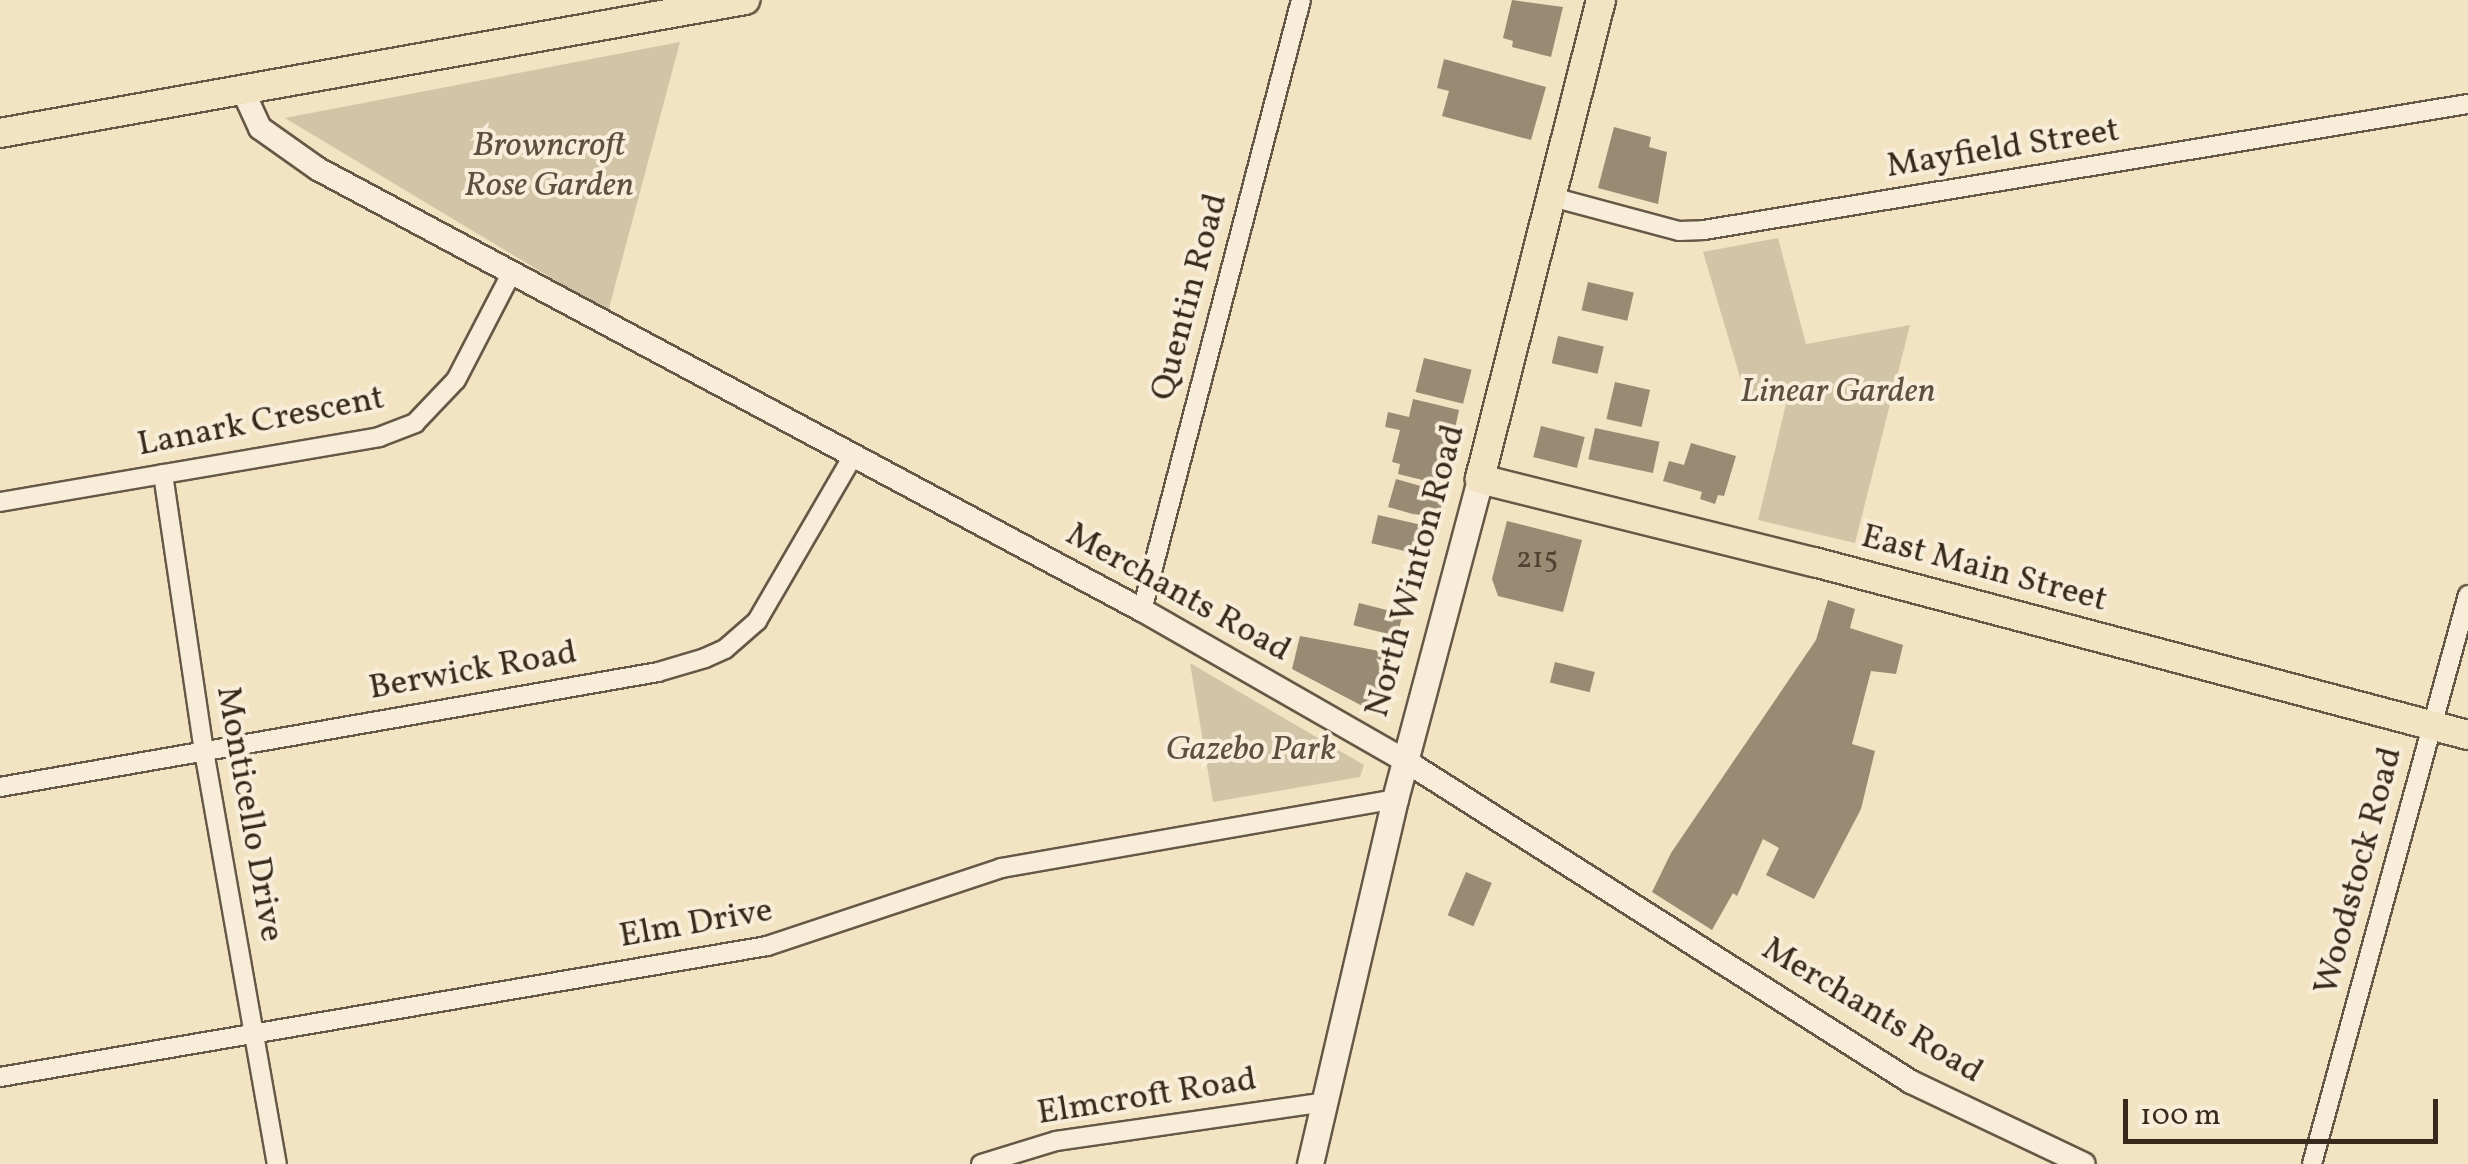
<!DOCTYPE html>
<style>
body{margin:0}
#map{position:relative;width:2468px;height:1164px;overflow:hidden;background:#f2e3c3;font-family:Vollkorn,serif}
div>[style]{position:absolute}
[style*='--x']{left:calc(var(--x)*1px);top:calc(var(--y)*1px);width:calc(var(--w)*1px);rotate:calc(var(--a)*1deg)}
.green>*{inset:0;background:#d2c4a7}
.building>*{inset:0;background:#988a73;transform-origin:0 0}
.roads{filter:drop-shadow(2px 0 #665846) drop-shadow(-2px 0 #665846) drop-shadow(0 2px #665846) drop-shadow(0 -2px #665846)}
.minor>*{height:18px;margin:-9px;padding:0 9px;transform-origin:9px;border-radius:9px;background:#f7edd8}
.tertiary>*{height:22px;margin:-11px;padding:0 11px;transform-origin:11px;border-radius:11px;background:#f7edd8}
.secondary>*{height:25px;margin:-12.5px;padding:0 12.5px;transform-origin:12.5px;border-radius:12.5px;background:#f7edd8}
.primary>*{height:28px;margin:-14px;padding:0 14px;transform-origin:14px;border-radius:14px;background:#f2e3c3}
span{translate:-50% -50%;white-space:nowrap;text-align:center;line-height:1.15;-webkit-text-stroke:8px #f7edd8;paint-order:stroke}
.number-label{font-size:30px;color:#4f4232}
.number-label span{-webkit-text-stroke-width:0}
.park-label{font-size:35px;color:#5e503f;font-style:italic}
.street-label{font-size:35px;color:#372a1c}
.scale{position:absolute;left:2123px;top:1099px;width:315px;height:45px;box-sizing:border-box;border:5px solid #372a1c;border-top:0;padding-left:12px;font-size:30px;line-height:35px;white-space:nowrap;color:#372a1c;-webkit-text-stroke:8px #f7edd8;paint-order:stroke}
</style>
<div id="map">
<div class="green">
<i style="clip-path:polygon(680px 42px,608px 312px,285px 118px)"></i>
<i style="clip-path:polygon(1778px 238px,1806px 344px,1910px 325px,1855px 543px,1758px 520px,1787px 400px,1745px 394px,1703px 252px)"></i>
<i style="clip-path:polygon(1190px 663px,1364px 765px,1360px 777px,1213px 802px)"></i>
</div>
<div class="building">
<i style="clip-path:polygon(1512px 0,1563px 7px,1551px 57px,1512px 47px,1513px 41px,1503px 38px)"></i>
<i style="clip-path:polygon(1444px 59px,1546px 87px,1531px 140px,1442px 116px,1449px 91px,1437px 88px)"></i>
<i style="clip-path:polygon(1614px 127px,1651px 137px,1649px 147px,1667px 152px,1658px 204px,1598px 188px)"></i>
<i style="left:1588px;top:282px;width:47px;height:29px;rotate:13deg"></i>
<i style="left:1558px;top:336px;width:47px;height:28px;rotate:13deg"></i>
<i style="left:1424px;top:358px;width:49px;height:35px;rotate:14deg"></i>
<i style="left:1615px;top:382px;width:36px;height:38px;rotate:13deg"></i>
<i style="clip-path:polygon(1413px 399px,1459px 410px,1443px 485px,1398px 474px,1400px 464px,1392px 462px,1400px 430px,1385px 427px,1388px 412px,1409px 417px)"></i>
<i style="left:1541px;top:426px;width:45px;height:32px;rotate:14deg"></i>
<i style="left:1595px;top:428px;width:66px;height:32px;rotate:12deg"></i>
<i style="clip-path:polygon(1691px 443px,1736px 456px,1724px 496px,1718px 495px,1715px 504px,1700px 499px,1702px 492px,1663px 481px,1669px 461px,1684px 465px)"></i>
<i style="left:1396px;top:479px;width:51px;height:29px;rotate:16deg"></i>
<i style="left:1378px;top:515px;width:45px;height:29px;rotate:13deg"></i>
<i style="clip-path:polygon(1507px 521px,1582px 540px,1563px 612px,1498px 596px,1492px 579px)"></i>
<i style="clip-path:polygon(1828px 600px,1855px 609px,1850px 628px,1903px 645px,1896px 674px,1871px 671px,1852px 744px,1875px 751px,1861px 809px,1814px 899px,1766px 875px,1779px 848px,1763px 839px,1737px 896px,1733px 893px,1712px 930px,1652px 892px,1671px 853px,1816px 640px)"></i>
<i style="left:1359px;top:603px;width:45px;height:23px;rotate:14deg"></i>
<i style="clip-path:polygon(1300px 636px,1390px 653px,1376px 708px,1370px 710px,1292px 669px)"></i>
<i style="left:1555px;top:662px;width:41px;height:21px;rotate:14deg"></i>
<i style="left:1466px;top:872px;width:28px;height:47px;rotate:23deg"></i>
</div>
<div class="roads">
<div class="minor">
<i style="--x:1552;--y:197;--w:131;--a:15"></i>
<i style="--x:1679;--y:231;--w:25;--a:-2"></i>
<i style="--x:1704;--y:230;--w:774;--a:-9.37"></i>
<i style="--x:163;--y:474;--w:280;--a:81.6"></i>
<i style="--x:204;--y:751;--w:419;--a:80"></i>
<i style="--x:0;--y:502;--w:385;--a:-9.7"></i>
<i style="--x:379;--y:437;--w:39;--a:-21"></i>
<i style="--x:415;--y:423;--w:59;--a:-46.4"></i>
<i style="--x:456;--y:380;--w:119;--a:-62.6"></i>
<i style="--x:1142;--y:610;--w:630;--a:-75.39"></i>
<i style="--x:0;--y:787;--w:668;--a:-9.91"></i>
<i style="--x:658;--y:672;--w:49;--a:-16.6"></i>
<i style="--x:705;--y:658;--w:22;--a:-24"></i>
<i style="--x:725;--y:649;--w:43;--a:-41.2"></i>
<i style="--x:757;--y:621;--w:189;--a:-59.8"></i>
<i style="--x:0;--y:1077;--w:778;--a:-9.69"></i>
<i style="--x:767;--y:946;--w:247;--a:-18.4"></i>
<i style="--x:1001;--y:868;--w:400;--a:-9.9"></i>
<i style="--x:981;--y:1164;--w:78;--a:-17"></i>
<i style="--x:1056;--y:1141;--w:272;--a:-8.2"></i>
<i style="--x:2312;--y:1164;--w:590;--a:-74.67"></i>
</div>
<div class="tertiary">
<i style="--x:243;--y:91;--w:41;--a:65.3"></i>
<i style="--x:260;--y:128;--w:71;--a:35.3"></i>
<i style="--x:318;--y:169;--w:935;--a:28.16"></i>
<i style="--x:1142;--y:610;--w:302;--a:29.8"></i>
<i style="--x:1404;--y:760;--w:601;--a:32.42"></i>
<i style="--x:1911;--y:1082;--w:191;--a:25.4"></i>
</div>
<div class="secondary">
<i style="--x:1310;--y:1164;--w:375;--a:-76.9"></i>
<i style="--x:1395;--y:799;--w:331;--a:-75.1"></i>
</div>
<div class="primary">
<i style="--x:1601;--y:0;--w:494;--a:104.2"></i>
<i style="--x:1480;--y:479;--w:344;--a:14"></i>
<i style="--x:1814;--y:562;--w:676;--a:14.82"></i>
<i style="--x:0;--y:133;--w:757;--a:-10.12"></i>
</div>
</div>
<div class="number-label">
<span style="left:1537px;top:559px">215</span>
</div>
<div class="park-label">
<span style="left:549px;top:166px">Browncroft<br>Rose Garden</span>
<span style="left:1838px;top:392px">Linear Garden</span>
<span style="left:1251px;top:750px">Gazebo Park</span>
</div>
<div class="street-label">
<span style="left:2003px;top:149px;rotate:-9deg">Mayfield Street</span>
<span style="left:1190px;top:297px;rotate:-75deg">Quentin Road</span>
<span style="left:261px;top:422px;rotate:-11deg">Lanark Crescent</span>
<span style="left:1984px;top:569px;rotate:15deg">East Main Street</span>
<span style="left:1416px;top:571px;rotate:-75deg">North Winton Road</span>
<span style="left:1178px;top:593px;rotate:29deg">Merchants Road</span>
<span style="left:473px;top:671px;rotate:-10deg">Berwick Road</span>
<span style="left:249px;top:814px;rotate:80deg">Monticello Drive</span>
<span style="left:2359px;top:871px;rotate:-75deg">Woodstock Road</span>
<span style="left:696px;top:924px;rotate:-10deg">Elm Drive</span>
<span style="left:1872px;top:1011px;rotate:31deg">Merchants Road</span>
<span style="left:1147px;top:1097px;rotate:-9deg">Elmcroft Road</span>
</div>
<div class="scale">100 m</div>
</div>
